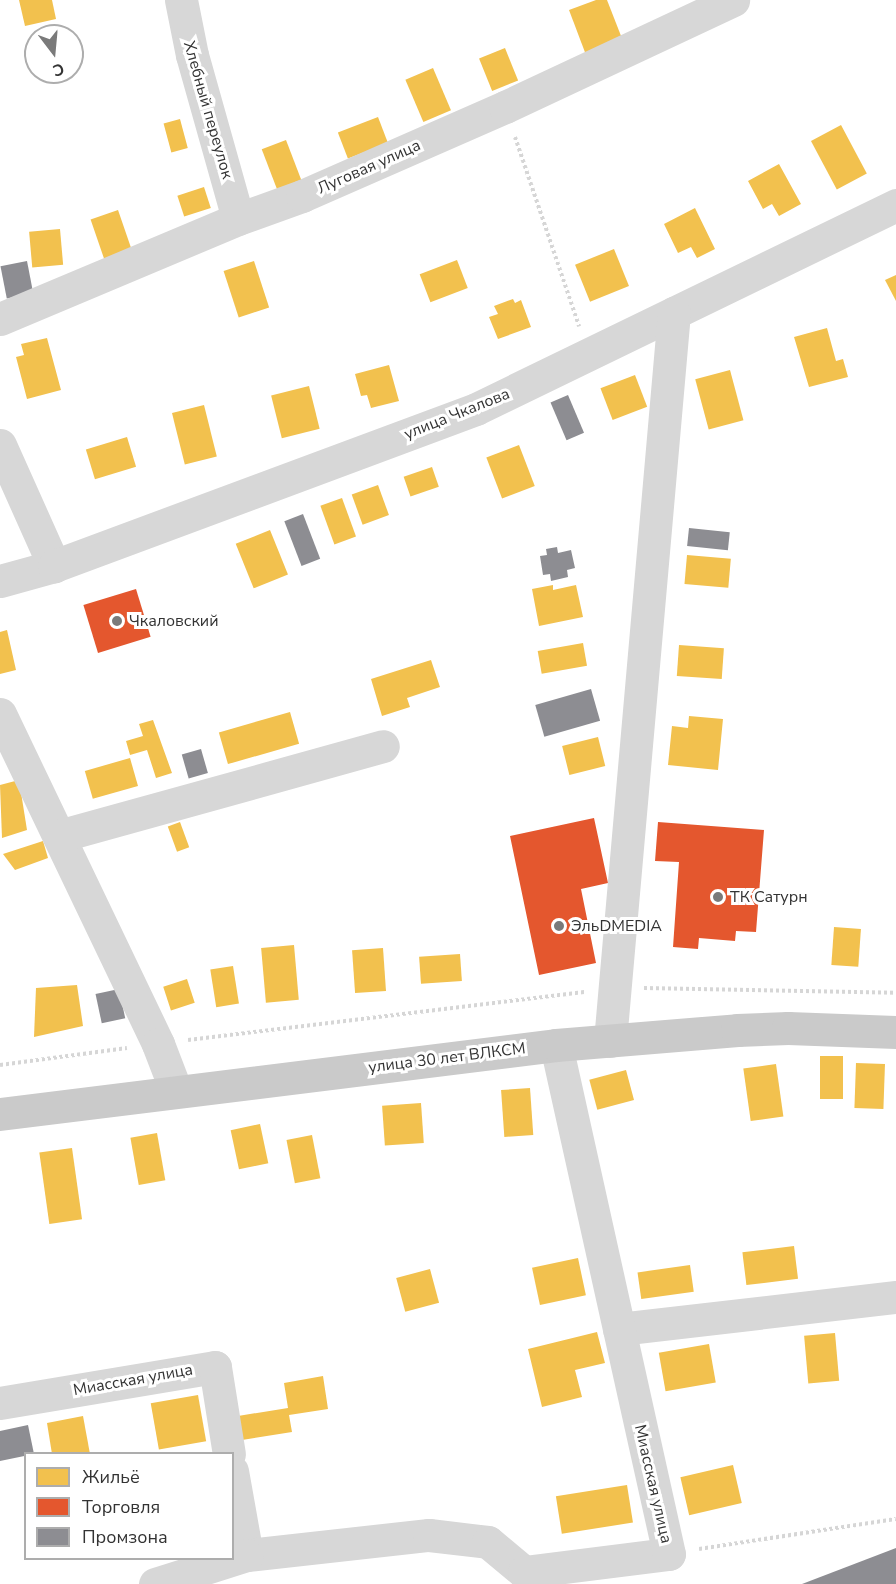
<!DOCTYPE html>
<meta charset="utf-8">
<style>
body{margin:0}
#map{position:relative;width:896px;height:1584px;overflow:hidden;background:#fff;font-family:"Nunito Sans",sans-serif}
div>[style]{position:absolute}
[style*='--x']{left:calc(var(--x)*1px);top:calc(var(--y)*1px);width:calc(var(--w)*1px);rotate:calc(var(--a)*1deg)}
.homes>*{inset:0;background:#f2c14e;transform-origin:0 0}
.shops>*{inset:0;background:#e4572e;transform-origin:0 0}
.industry>*{inset:0;background:#8d8d92;transform-origin:0 0}
.path>*{height:4px;margin-top:-2px;transform-origin:0;background:repeating-linear-gradient(90deg,#d6d6d6 0 3px,transparent 0 6px)}
.minor>*{height:33px;margin:-16.5px;padding:0 16.5px;transform-origin:16.5px;border-radius:16.5px;background:#d7d7d7}
.major>*{height:33px;margin:-16.5px;padding:0 16.5px;transform-origin:16.5px;border-radius:16.5px;background:#cacaca}
.dots>*{width:16px;height:16px;translate:-50% -50%;box-sizing:border-box;border:3px solid #fff;border-radius:50%}
span{translate:-50% -50%;white-space:nowrap;text-align:center;line-height:1.15;-webkit-text-stroke:6px #fff;paint-order:stroke}
.street-label{font-size:16px;color:#333}
.poi-label{font-size:16px;color:#333}
.left{translate:0 -50%;text-align:left}
.legend{position:absolute;left:24px;top:1452px;width:210px;height:108px;box-sizing:border-box;background:#fff;border:2px solid #adadad;margin:0;padding:8px 10px;list-style:none;font-size:18px;color:#333}
.legend li{display:flex;align-items:center;gap:12px;height:30px}
.legend b{width:30px;border:2px solid #adadad}
.north{position:absolute;left:24px;top:24px;width:60px;height:60px;box-sizing:border-box;background:#fff;border:2px solid #adadad;border-radius:50%;rotate:164deg;font-size:16px;font-weight:700;line-height:24px;text-align:center;color:#333}
.north::after{content:'';display:block;margin:auto;width:21px;height:27px;background:#7a7a7a;clip-path:polygon(50% 0,100% 100%,50% 72%,0 100%)}
</style>
<div id="map">
<div class="homes">
<i style="clip-path:polygon(19px 0,52px 0,56px 19px,25px 26px)"></i>
<i style="clip-path:polygon(596px 0,607px 0,623px 41px,586px 55px,569px 10px)"></i>
<i style="left:505px;top:48px;width:35px;height:28px;rotate:68deg"></i>
<i style="left:433px;top:68px;width:46px;height:30px;rotate:67deg"></i>
<i style="left:378px;top:117px;width:28px;height:43px;rotate:69deg"></i>
<i style="left:180px;top:119px;width:30px;height:17px;rotate:75deg"></i>
<i style="left:841px;top:125px;width:55px;height:34px;rotate:62deg"></i>
<i style="left:286px;top:140px;width:47px;height:26px;rotate:69deg"></i>
<i style="clip-path:polygon(779px 164px,801px 204px,779px 216px,772px 204px,763px 209px,748px 181px)"></i>
<i style="left:204px;top:187px;width:22px;height:28px;rotate:72deg"></i>
<i style="clip-path:polygon(695px 208px,715px 249px,697px 258px,691px 247px,678px 253px,664px 224px)"></i>
<i style="left:118px;top:210px;width:42px;height:29px;rotate:71deg"></i>
<i style="left:60px;top:229px;width:36px;height:31px;rotate:85deg"></i>
<i style="left:614px;top:249px;width:40px;height:42px;rotate:68deg"></i>
<i style="left:457px;top:260px;width:30px;height:40px;rotate:69deg"></i>
<i style="left:254px;top:261px;width:49px;height:32px;rotate:72deg"></i>
<i style="clip-path:polygon(896px 275px,896px 301px,885px 280px)"></i>
<i style="clip-path:polygon(513px 299px,515px 303px,521px 300px,531px 327px,498px 339px,489px 317px,498px 314px,494px 306px)"></i>
<i style="clip-path:polygon(827px 328px,836px 361px,843px 359px,848px 377px,809px 387px,794px 337px)"></i>
<i style="clip-path:polygon(47px 338px,61px 390px,27px 399px,16px 357px,24px 355px,21px 344px)"></i>
<i style="clip-path:polygon(389px 365px,399px 401px,371px 408px,367px 395px,361px 396px,355px 374px)"></i>
<i style="left:730px;top:370px;width:52px;height:36px;rotate:75deg"></i>
<i style="left:635px;top:375px;width:34px;height:37px;rotate:69deg"></i>
<i style="left:309px;top:386px;width:44px;height:39px;rotate:76deg"></i>
<i style="left:204px;top:405px;width:53px;height:33px;rotate:76deg"></i>
<i style="left:127px;top:437px;width:31px;height:43px;rotate:73deg"></i>
<i style="left:519px;top:445px;width:44px;height:35px;rotate:69deg"></i>
<i style="left:432px;top:467px;width:21px;height:30px;rotate:71deg"></i>
<i style="left:378px;top:485px;width:32px;height:28px;rotate:70deg"></i>
<i style="left:342px;top:498px;width:41px;height:23px;rotate:70deg"></i>
<i style="left:270px;top:530px;width:48px;height:37px;rotate:68deg"></i>
<i style="left:687px;top:555px;width:44px;height:29px;rotate:5deg"></i>
<i style="clip-path:polygon(553px 585px,553px 590px,576px 585px,583px 617px,539px 626px,532px 589px)"></i>
<i style="clip-path:polygon(7px 630px,16px 670px,0 674px,0 632px)"></i>
<i style="left:583px;top:643px;width:23px;height:46px;rotate:80deg"></i>
<i style="left:679px;top:645px;width:45px;height:31px;rotate:4deg"></i>
<i style="clip-path:polygon(431px 660px,440px 687px,407px 698px,410px 707px,382px 716px,371px 679px)"></i>
<i style="left:290px;top:712px;width:33px;height:74px;rotate:74deg"></i>
<i style="clip-path:polygon(689px 716px,723px 719px,718px 770px,668px 765px,672px 726px,688px 728px)"></i>
<i style="clip-path:polygon(153px 720px,172px 773px,156px 778px,147px 750px,130px 755px,126px 741px,143px 736px,139px 724px)"></i>
<i style="left:598px;top:737px;width:30px;height:37px;rotate:76deg"></i>
<i style="left:130px;top:758px;width:29px;height:47px;rotate:74deg"></i>
<i style="clip-path:polygon(19px 780px,27px 830px,2px 838px,0 785px)"></i>
<i style="left:180px;top:822px;width:27px;height:13px;rotate:70deg"></i>
<i style="clip-path:polygon(43px 841px,48px 858px,15px 870px,3px 854px)"></i>
<i style="left:834px;top:927px;width:27px;height:38px;rotate:4deg"></i>
<i style="left:294px;top:945px;width:55px;height:33px;rotate:85deg"></i>
<i style="left:383px;top:948px;width:43px;height:31px;rotate:86deg"></i>
<i style="left:460px;top:954px;width:27px;height:41px;rotate:86deg"></i>
<i style="left:233px;top:966px;width:38px;height:23px;rotate:81deg"></i>
<i style="left:187px;top:979px;width:25px;height:25px;rotate:72deg"></i>
<i style="clip-path:polygon(77px 985px,83px 1026px,34px 1037px,36px 988px)"></i>
<i style="left:820px;top:1056px;width:23px;height:43px"></i>
<i style="left:856px;top:1063px;width:29px;height:45px;rotate:2deg"></i>
<i style="left:776px;top:1064px;width:53px;height:33px;rotate:82deg"></i>
<i style="left:626px;top:1070px;width:31px;height:38px;rotate:75deg"></i>
<i style="left:530px;top:1088px;width:47px;height:29px;rotate:86deg"></i>
<i style="left:421px;top:1103px;width:40px;height:39px;rotate:86deg"></i>
<i style="left:260px;top:1124px;width:40px;height:30px;rotate:78deg"></i>
<i style="left:157px;top:1133px;width:48px;height:27px;rotate:80deg"></i>
<i style="left:312px;top:1135px;width:44px;height:26px;rotate:79deg"></i>
<i style="left:72px;top:1148px;width:72px;height:33px;rotate:82deg"></i>
<i style="left:794px;top:1246px;width:33px;height:52px;rotate:83deg"></i>
<i style="left:578px;top:1258px;width:38px;height:47px;rotate:78deg"></i>
<i style="left:690px;top:1265px;width:27px;height:53px;rotate:82deg"></i>
<i style="left:430px;top:1269px;width:35px;height:35px;rotate:75deg"></i>
<i style="clip-path:polygon(597px 1332px,605px 1363px,575px 1370px,582px 1397px,542px 1407px,528px 1349px)"></i>
<i style="left:835px;top:1333px;width:48px;height:31px;rotate:85deg"></i>
<i style="left:709px;top:1344px;width:39px;height:51px;rotate:80deg"></i>
<i style="clip-path:polygon(323px 1376px,328px 1409px,289px 1415px,292px 1432px,242px 1440px,238px 1416px,288px 1408px,284px 1383px)"></i>
<i style="left:198px;top:1395px;width:47px;height:48px;rotate:80deg"></i>
<i style="clip-path:polygon(83px 1416px,90px 1454px,52px 1454px,47px 1423px)"></i>
<i style="left:733px;top:1465px;width:39px;height:54px;rotate:77deg"></i>
<i style="left:627px;top:1485px;width:38px;height:72px;rotate:81deg"></i>
</div>
<div class="shops">
<i style="left:136px;top:589px;width:50px;height:55px;rotate:73deg"></i>
<i style="clip-path:polygon(594px 818px,608px 883px,581px 889px,596px 963px,539px 975px,510px 836px)"></i>
<i style="clip-path:polygon(658px 822px,764px 830px,756px 932px,736px 931px,735px 941px,699px 938px,698px 949px,673px 947px,679px 862px,655px 861px)"></i>
</div>
<div class="industry">
<i style="left:27px;top:261px;width:33px;height:27px;rotate:79deg"></i>
<i style="left:568px;top:395px;width:41px;height:19px;rotate:67deg"></i>
<i style="left:303px;top:514px;width:48px;height:20px;rotate:69deg"></i>
<i style="left:689px;top:528px;width:41px;height:18px;rotate:6deg"></i>
<i style="clip-path:polygon(557px 547px,558px 553px,571px 550px,575px 568px,567px 570px,568px 577px,551px 581px,550px 574px,543px 575px,540px 556px,547px 555px,546px 549px)"></i>
<i style="left:591px;top:689px;width:33px;height:58px;rotate:74deg"></i>
<i style="left:201px;top:749px;width:25px;height:20px;rotate:74deg"></i>
<i style="left:119px;top:989px;width:30px;height:24px;rotate:78deg"></i>
<i style="clip-path:polygon(28px 1425px,34px 1454px,0 1461px,0 1431px)"></i>
<i style="clip-path:polygon(896px 1548px,896px 1584px,802px 1584px)"></i>
</div>
<div class="path">
<i style="--x:515;--y:137;--w:200;--a:71.3"></i>
<i style="--x:644;--y:988;--w:252;--a:1.1"></i>
<i style="--x:188;--y:1040;--w:401;--a:-6.9"></i>
<i style="--x:0;--y:1065;--w:128;--a:-7.6"></i>
<i style="--x:699;--y:1549;--w:199;--a:-8.7"></i>
</div>
<div class="minor">
<i style="--x:181;--y:0;--w:56;--a:78.7"></i>
<i style="--x:192;--y:55;--w:170;--a:74.3"></i>
<i style="--x:0;--y:319;--w:258;--a:-22.8"></i>
<i style="--x:238;--y:219;--w:68;--a:-19.8"></i>
<i style="--x:302;--y:196;--w:222;--a:-23.7"></i>
<i style="--x:505;--y:107;--w:252;--a:-25.1"></i>
<i style="--x:0;--y:445;--w:133;--a:65.9"></i>
<i style="--x:0;--y:581;--w:56;--a:-15.5"></i>
<i style="--x:54;--y:566;--w:450;--a:-20.4"></i>
<i style="--x:476;--y:409;--w:467;--a:-25.9"></i>
<i style="--x:0;--y:714;--w:366;--a:64.4"></i>
<i style="--x:158;--y:1044;--w:50;--a:69"></i>
<i style="--x:59;--y:836;--w:336;--a:-15.5"></i>
<i style="--x:610;--y:1041;--w:731;--a:-84.98"></i>
<i style="--x:619;--y:1329;--w:279;--a:-6.6"></i>
<i style="--x:0;--y:1403;--w:218;--a:-9.5"></i>
<i style="--x:215;--y:1367;--w:88;--a:80.9"></i>
<i style="--x:232;--y:1471;--w:85;--a:79.9"></i>
<i style="--x:247;--y:1555;--w:183;--a:-6.3"></i>
<i style="--x:429;--y:1535;--w:59;--a:6.8"></i>
<i style="--x:488;--y:1542;--w:47;--a:39.8"></i>
<i style="--x:524;--y:1572;--w:146;--a:-7.1"></i>
<i style="--x:669;--y:1554;--w:521;--a:-102.52"></i>
<i style="--x:155;--y:1584;--w:96;--a:-17.5"></i>
</div>
<div class="major">
<i style="--x:0;--y:1114;--w:560;--a:-7.07"></i>
<i style="--x:556;--y:1045;--w:182;--a:-4.7"></i>
<i style="--x:737;--y:1030;--w:51;--a:-2.2"></i>
<i style="--x:788;--y:1028;--w:108;--a:2.1"></i>
</div>
<div class="dots">
<i style="left:117px;top:621px;background:#7a7a7a"></i>
<i style="left:718px;top:897px;background:#7a7a7a"></i>
<i style="left:559px;top:926px;background:#7a7a7a"></i>
</div>
<div class="street-label">
<span style="left:208px;top:110px;rotate:74deg">Хлебный переулок</span>
<span style="left:369px;top:167px;rotate:-24deg">Луговая улица</span>
<span style="left:457px;top:414px;rotate:-22deg">улица Чкалова</span>
<span style="left:447px;top:1058px;rotate:-7deg">улица 30 лет ВЛКСМ</span>
<span style="left:133px;top:1380px;rotate:-10deg">Миасская улица</span>
<span style="left:653px;top:1484px;rotate:77deg">Миасская улица</span>
</div>
<div class="poi-label">
<span class="left" style="left:129px;top:621px">Чкаловский</span>
<span class="left" style="left:730px;top:897px">ТК Сатурн</span>
<span class="left" style="left:571px;top:926px">ЭльDMEDIA</span>
</div>
<ul class="legend">
<li><b style="height:16px;background:#f2c14e"></b>Жильё</li>
<li><b style="height:16px;background:#e4572e"></b>Торговля</li>
<li><b style="height:16px;background:#8d8d92"></b>Промзона</li>
</ul>
<div class="north">С</div>
</div>
